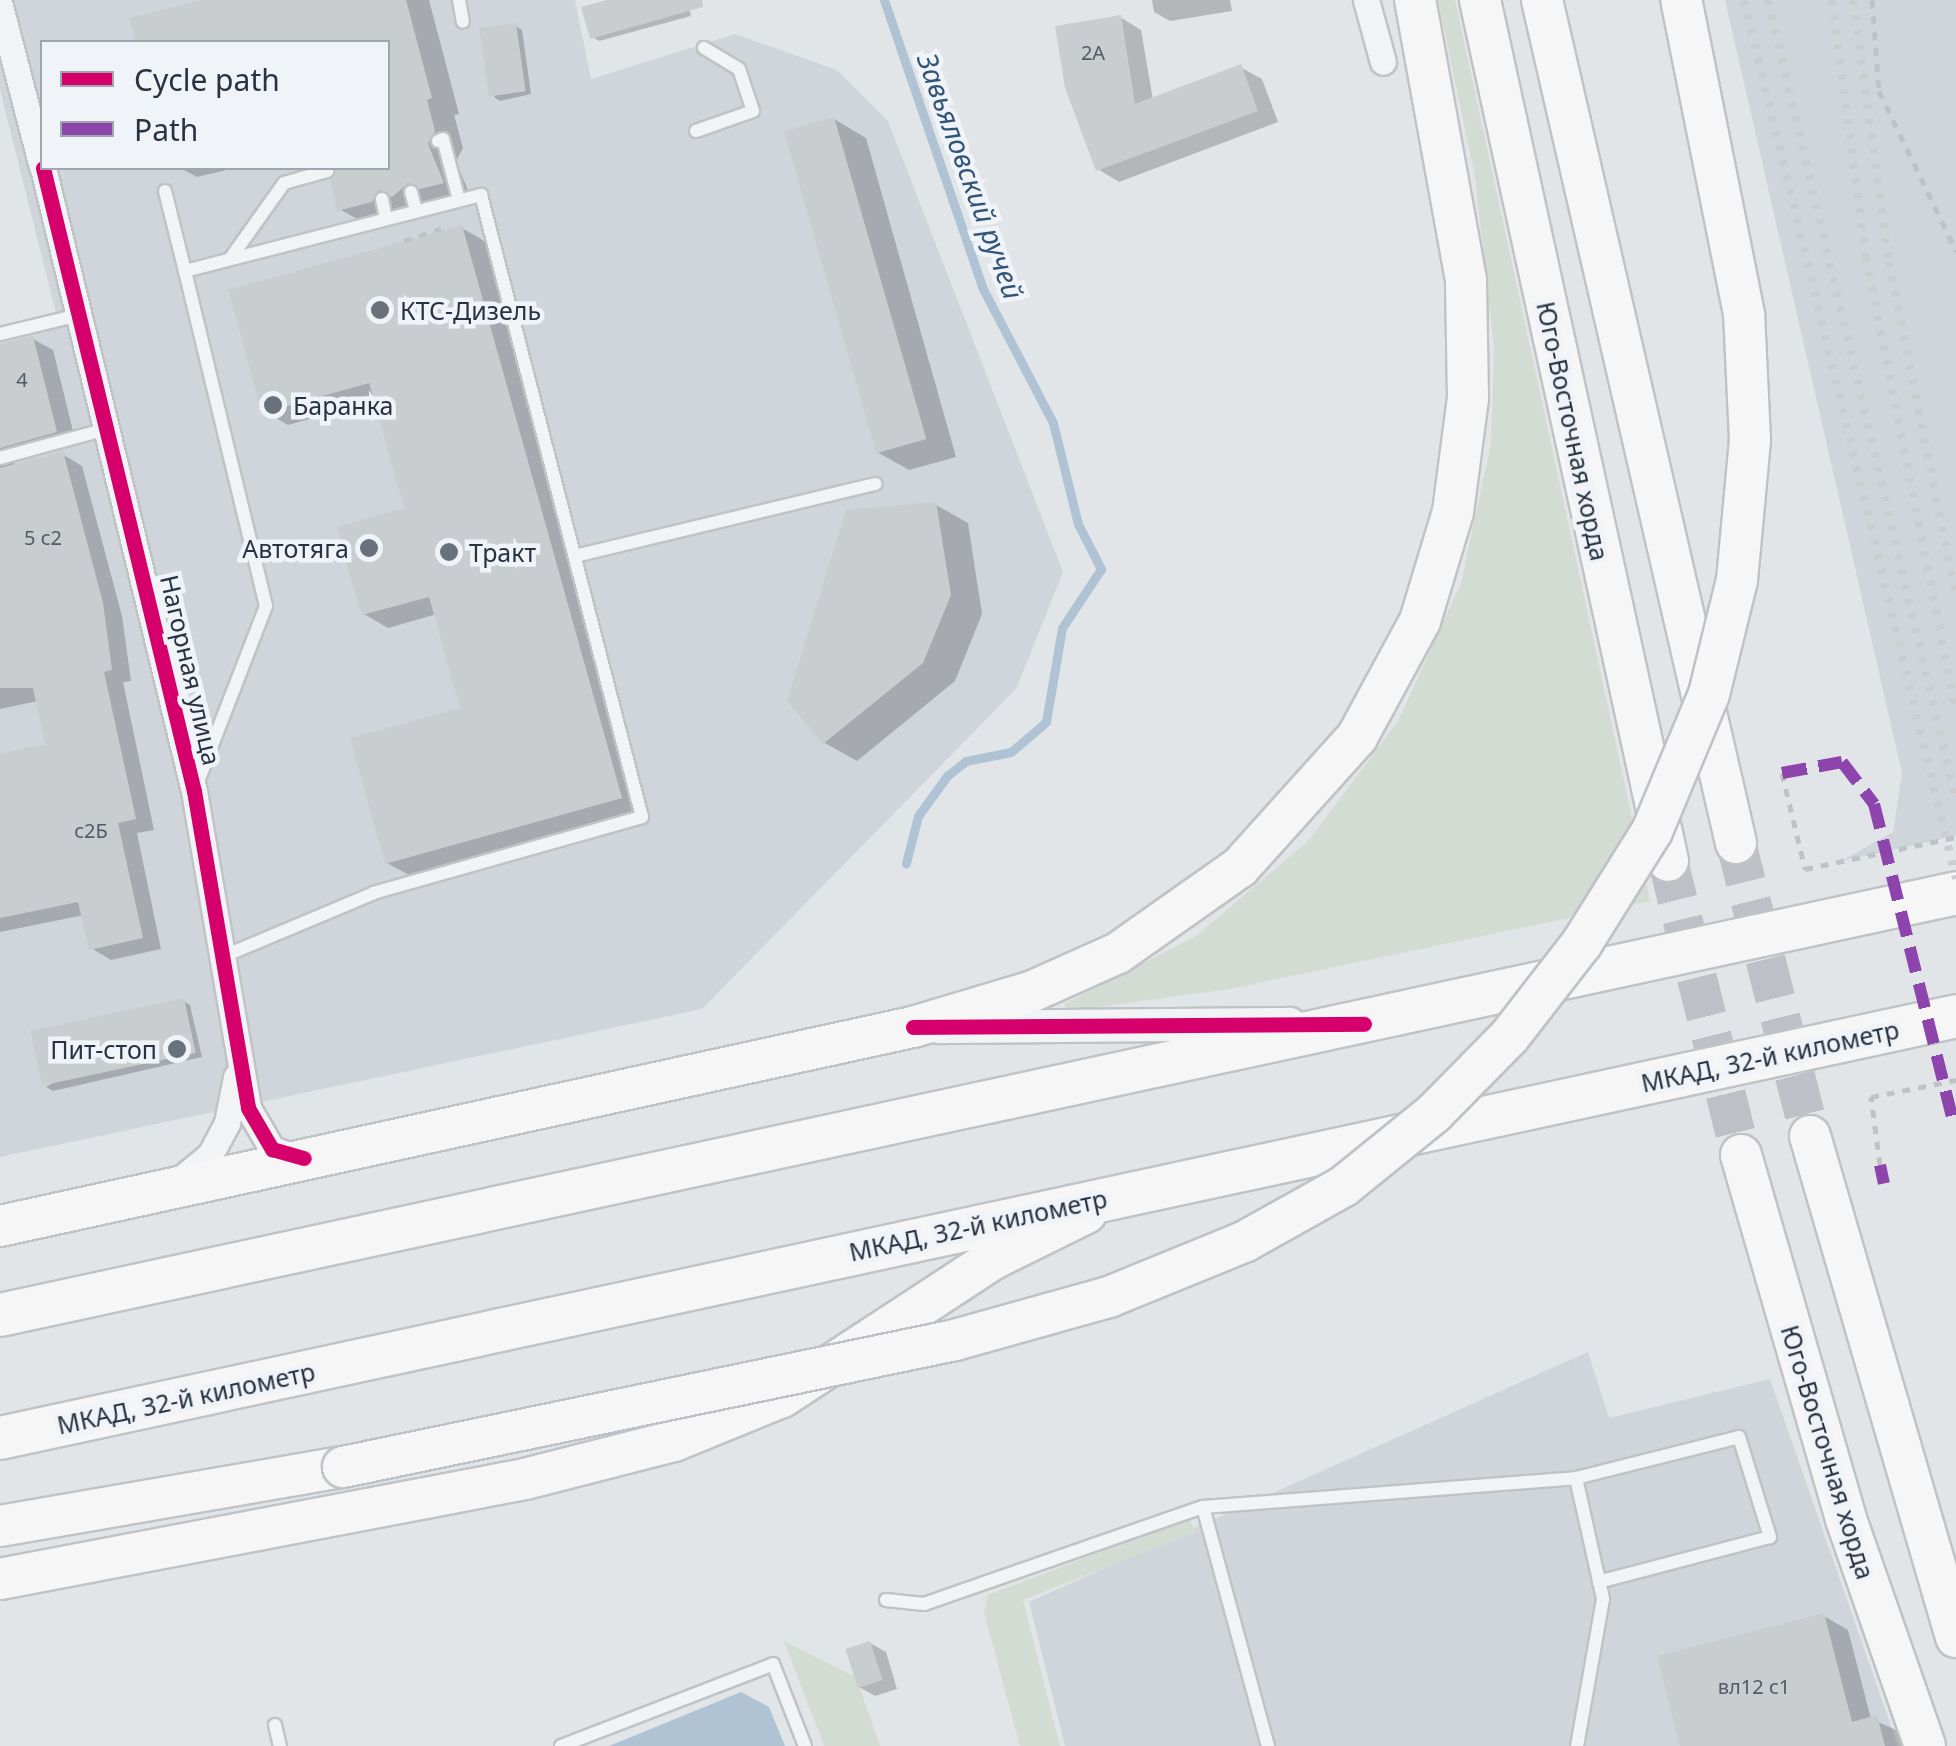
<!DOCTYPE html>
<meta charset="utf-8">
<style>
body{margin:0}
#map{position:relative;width:1956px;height:1746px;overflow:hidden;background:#e2e5e8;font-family:"Noto Sans",sans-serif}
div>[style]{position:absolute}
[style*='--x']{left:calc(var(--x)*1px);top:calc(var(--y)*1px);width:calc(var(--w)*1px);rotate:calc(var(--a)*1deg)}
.built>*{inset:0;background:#d0d4db}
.green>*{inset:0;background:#d3dcd3}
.water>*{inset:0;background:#afc3d4}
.shadow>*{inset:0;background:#0003}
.stream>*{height:9px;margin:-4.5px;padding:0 4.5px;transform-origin:4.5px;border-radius:4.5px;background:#afc3d4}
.building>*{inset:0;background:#cacdd0;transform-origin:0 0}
.primary-tunnel>*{height:40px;margin-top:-20px;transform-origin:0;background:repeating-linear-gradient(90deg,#bdc1c7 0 40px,transparent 0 60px)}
.path>*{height:5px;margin-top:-2.5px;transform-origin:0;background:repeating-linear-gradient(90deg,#c0c3c6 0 8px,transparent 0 16px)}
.roads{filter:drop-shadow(2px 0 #c0c3c6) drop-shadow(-2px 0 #c0c3c6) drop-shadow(0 2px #c0c3c6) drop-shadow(0 -2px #c0c3c6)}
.service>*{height:12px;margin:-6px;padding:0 6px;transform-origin:6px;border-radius:6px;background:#f2f3f4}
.minor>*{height:25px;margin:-12.5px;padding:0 12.5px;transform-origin:12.5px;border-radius:12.5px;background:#f2f3f4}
.tertiary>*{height:32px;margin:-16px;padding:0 16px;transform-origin:16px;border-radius:16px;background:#f2f3f4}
.primary>*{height:40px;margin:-20px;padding:0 20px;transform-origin:20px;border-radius:20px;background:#f6f6f7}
.trunk>*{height:42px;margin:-21px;padding:0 21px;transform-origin:21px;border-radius:21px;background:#f6f6f7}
.rail>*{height:8px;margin-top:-4px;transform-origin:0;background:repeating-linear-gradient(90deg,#cbcdcf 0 5px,transparent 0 15px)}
.path-bridge>*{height:5px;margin-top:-2.5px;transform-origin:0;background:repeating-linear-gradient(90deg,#c0c3c6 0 8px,transparent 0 16px)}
.bridges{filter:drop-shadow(2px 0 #bec2c6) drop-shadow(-2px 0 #bec2c6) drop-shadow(0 2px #bec2c6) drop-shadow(0 -2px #bec2c6)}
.primary-bridge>*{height:40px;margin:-20px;padding:0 20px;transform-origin:20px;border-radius:20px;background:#f6f6f7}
.quiet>*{height:12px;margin-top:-6px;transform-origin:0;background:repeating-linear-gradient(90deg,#8e44ad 0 25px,transparent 0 37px)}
.cycleway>*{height:15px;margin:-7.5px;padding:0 7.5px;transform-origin:7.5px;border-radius:7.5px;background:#d6006c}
.dots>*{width:28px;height:28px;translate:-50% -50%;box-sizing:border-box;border:5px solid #f0f3f7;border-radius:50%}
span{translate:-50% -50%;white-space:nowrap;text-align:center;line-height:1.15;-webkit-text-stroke:9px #f0f3f7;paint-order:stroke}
.number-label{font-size:20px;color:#515a66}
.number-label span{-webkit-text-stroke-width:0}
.poi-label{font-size:25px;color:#283342}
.left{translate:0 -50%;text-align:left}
.right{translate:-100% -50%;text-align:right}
.street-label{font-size:25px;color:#283342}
.water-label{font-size:28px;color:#305478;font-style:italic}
.legend{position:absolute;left:40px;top:40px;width:350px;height:130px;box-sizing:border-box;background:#f0f3f7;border:2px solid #a0a6af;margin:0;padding:12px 18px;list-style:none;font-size:30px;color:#283342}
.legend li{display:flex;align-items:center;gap:20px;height:50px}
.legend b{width:50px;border:2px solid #a0a6af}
</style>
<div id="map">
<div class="built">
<i style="clip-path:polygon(evenodd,0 0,575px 0,591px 79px,735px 34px,837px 70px,888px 121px,1063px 572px,1016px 689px,702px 1009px,0 1157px,0 331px,57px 317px,0 90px,0 0,42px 42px,388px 42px,388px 168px,42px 168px,42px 42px)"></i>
<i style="clip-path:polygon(1725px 0,1956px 0,1956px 836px,1841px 861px,1893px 832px,1902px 773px)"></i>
<i style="clip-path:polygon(1588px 1352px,1609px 1418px,1770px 1379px,1898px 1746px,1065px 1746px,1029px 1602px)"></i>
</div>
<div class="green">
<i style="clip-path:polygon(1438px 0,1455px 0,1650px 901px,1230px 989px,1068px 1011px,1064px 1004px,1196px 936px,1309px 840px,1398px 721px,1461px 583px,1491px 443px,1494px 348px,1475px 177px)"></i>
<i style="clip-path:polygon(1189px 1518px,1196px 1532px,1023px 1600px,1060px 1746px,1020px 1746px,984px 1613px,988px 1595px)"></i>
<i style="clip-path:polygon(784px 1641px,856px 1677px,880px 1746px,824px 1746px)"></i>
</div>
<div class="water">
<i style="clip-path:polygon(741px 1692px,769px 1707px,785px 1746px,609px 1746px)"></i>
</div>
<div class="shadow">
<i style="clip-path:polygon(214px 0,429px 0,459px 114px,454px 115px,463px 148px,456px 161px,471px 198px,451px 204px,437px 197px,422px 211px,408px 204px,401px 217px,368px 225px,339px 209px,339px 168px,388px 168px,388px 42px,139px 42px,133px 20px)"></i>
<i style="clip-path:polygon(616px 0,687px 0,691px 16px,599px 41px,592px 37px)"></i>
<i style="clip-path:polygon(1152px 0,1230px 0,1232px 11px,1170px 21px,1154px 12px)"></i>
<i style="clip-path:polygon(1120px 17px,1141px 30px,1153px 100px,1240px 67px,1262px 79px,1278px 122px,1119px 182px,1098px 169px)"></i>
<i style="clip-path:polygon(516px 26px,522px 30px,531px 94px,500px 101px,494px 97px)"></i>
<i style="clip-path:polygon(834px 119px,866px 138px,956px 457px,909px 470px,877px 452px)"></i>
<i style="clip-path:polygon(180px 168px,235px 168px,197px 177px)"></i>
<i style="clip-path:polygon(462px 228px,486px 242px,645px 812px,411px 876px,387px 863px,463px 709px,437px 614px,388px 628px,364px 614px,407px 509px,377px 400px,288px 425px,264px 411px)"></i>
<i style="clip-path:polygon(33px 339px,53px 350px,76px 443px,17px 459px,12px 468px,62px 454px,82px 466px,122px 616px,131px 681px,123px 682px,154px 830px,137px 833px,161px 949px,111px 960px,91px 948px,84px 915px,0 932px,0 756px,48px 746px,38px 701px,0 709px,0 348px)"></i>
<i style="clip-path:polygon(936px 505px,968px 523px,982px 614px,955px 681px,857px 761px,825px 743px,790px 700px)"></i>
<i style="clip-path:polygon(183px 1001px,190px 1005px,202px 1057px,53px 1091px,46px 1087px)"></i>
<i style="clip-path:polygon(1824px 1616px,1848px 1630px,1871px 1719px,1901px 1732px,1905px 1746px,1683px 1746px)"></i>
<i style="clip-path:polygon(870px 1643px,886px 1652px,897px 1689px,875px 1696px,859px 1687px)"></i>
</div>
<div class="stream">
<i style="--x:884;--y:0;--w:303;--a:71.1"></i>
<i style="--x:982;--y:287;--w:153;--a:62.4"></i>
<i style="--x:1053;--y:423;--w:104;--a:76.1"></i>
<i style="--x:1078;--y:524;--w:51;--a:62.9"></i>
<i style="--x:1101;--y:569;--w:71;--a:123.5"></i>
<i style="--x:1062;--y:628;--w:95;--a:99.7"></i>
<i style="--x:1046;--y:722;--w:46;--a:139.4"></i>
<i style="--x:1011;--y:752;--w:46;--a:168.7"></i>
<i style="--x:966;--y:761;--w:24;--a:142"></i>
<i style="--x:947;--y:776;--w:49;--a:125.9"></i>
<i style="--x:918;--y:816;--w:49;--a:104.3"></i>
</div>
<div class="building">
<i style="clip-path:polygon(202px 0,406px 0,432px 98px,427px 100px,435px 131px,428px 144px,444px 183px,420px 189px,408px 183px,392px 197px,379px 190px,372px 202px,337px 211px,330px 181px,336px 168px,388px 168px,388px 42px,136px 42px,130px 18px)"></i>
<i style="clip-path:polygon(607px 0,702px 0,703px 7px,590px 39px,581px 7px)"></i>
<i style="clip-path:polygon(1121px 15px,1135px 104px,1241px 64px,1258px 111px,1096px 171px,1065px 88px,1055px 26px)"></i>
<i style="left:516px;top:23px;width:69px;height:37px;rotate:82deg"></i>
<i style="left:834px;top:117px;width:335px;height:52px;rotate:74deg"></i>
<i style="clip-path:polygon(462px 225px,622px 798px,385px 864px,350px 738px,460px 708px,429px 597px,362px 615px,350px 577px,337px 527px,404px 508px,369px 383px,262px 413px,228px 290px)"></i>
<i style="clip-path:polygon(33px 336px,57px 432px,0 448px,0 344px)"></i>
<i style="clip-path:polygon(63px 451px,103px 603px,112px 670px,104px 672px,136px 819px,118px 823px,143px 938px,89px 950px,78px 902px,0 918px,0 754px,45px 744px,33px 688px,0 688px,0 468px)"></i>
<i style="clip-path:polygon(936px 502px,951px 595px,923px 663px,823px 744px,787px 701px,846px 510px)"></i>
<i style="left:184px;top:998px;width:56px;height:157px;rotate:78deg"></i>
<i style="clip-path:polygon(1824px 1613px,1852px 1722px,1877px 1715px,1885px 1746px,1680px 1746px,1657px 1656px)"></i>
<i style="left:870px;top:1641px;width:41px;height:26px;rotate:72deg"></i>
</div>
<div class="primary-tunnel">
<i style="--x:1736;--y:843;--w:302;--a:75.8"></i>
<i style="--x:1668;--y:861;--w:303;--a:76.1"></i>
</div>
<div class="path">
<i style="--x:1872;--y:0;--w:91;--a:85.6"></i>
<i style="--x:1879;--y:91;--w:178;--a:64.3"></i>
<i style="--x:404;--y:241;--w:39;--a:-19"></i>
<i style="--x:1782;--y:773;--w:99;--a:76.5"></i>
<i style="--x:1880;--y:1165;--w:69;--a:-97.5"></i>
<i style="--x:1871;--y:1097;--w:87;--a:-11.3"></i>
</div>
<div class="roads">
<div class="service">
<i style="--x:459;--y:0;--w:22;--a:80"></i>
<i style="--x:696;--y:131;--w:60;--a:-19.3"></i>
<i style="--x:753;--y:111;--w:44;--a:-108.4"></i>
<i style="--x:739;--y:69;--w:41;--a:-149"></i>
<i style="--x:438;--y:141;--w:5;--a:-22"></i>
<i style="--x:443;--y:139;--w:63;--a:75.3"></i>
<i style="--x:165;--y:191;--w:82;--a:76"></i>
<i style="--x:411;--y:192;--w:20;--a:75"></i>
<i style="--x:382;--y:199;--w:20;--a:79"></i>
<i style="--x:230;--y:259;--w:93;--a:-54.6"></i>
<i style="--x:284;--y:183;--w:45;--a:-15.6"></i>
<i style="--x:0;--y:334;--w:81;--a:-13.5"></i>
<i style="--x:0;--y:458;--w:111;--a:-15.2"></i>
<i style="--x:575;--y:556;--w:309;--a:-13.5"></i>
<i style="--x:197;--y:784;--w:191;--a:-68.8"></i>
<i style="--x:266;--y:606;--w:345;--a:-103.6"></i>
<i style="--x:185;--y:271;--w:306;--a:-14.4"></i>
<i style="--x:481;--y:195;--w:642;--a:75.49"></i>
<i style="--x:642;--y:817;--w:279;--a:164.2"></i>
<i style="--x:374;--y:893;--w:163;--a:157.2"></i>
<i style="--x:1576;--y:1478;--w:124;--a:77.4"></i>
<i style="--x:1603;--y:1599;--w:149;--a:100"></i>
<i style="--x:1203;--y:1507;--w:248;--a:74.8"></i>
<i style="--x:886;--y:1600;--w:38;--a:6"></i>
<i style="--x:924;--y:1604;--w:295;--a:-19.2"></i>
<i style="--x:1203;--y:1507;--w:374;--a:-4.4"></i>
<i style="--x:1576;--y:1478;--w:168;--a:-14.1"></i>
<i style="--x:1739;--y:1437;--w:105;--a:72.8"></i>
<i style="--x:1770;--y:1537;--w:177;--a:165.3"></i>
<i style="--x:275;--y:1725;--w:22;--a:77"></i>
<i style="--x:561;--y:1746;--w:227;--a:-21.1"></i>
<i style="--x:773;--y:1664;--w:88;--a:68.7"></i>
</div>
<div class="minor">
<i style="--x:1366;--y:0;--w:64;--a:74.7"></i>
<i style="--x:0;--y:6;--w:166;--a:75.4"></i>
<i style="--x:43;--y:168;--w:641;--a:76.38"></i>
<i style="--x:194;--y:791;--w:322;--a:80.3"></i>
<i style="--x:248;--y:1108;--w:48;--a:59.7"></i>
<i style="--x:272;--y:1149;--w:28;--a:19"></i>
<i style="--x:177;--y:1182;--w:43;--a:-39.3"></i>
<i style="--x:210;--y:1155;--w:36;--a:-62"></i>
<i style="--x:227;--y:1123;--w:47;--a:-78.9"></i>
</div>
<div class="tertiary">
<i style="--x:939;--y:1027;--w:351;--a:-0.5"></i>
</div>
<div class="primary">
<i style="--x:1480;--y:0;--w:881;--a:77.68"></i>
<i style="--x:1542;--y:0;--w:865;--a:77.04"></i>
<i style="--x:1810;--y:1136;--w:522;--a:73.75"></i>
<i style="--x:1741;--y:1155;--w:379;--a:73.9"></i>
<i style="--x:1846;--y:1519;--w:240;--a:70.8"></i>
<i style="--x:0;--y:1226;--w:934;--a:-12.3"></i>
<i style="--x:913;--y:1027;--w:125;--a:-16.7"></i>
<i style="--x:1033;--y:991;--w:93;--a:-24.1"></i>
<i style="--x:1118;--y:953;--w:149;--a:-35.2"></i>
<i style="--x:1240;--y:867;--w:175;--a:-48"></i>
<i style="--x:1357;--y:737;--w:132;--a:-61.5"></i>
<i style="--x:1420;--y:621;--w:114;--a:-73.2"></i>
<i style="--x:1453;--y:512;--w:115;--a:-82.5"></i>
<i style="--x:1468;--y:398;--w:118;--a:-91"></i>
<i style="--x:1466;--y:280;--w:285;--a:-100.3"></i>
<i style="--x:0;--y:1526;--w:348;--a:-9.8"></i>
<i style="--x:0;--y:1579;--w:534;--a:-10.78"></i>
<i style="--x:525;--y:1479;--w:154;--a:-14.3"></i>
<i style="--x:674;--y:1441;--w:117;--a:-22.2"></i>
<i style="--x:782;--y:1397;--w:250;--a:-33.2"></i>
<i style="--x:991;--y:1260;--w:106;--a:-26.3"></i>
</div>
<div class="trunk">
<i style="--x:0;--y:1315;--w:2001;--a:-12.17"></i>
<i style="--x:0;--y:1438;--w:2001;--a:-12.17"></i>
</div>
</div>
<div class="rail">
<i style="--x:1744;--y:0;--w:904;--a:76.44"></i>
<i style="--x:1768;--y:0;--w:823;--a:76.79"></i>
<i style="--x:1832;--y:0;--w:259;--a:82.5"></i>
<i style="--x:1866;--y:257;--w:462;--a:78.8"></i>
<i style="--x:1853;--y:0;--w:264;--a:82.2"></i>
<i style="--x:1889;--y:262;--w:343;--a:78.7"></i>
</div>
<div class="path-bridge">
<i style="--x:1805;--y:869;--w:154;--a:-12"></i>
</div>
<div class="bridges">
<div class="primary-bridge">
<i style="--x:343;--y:1467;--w:625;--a:-11.72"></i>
<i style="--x:955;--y:1340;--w:160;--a:-15.6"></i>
<i style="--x:1109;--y:1297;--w:146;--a:-22.2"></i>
<i style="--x:1244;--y:1242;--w:115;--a:-29.2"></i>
<i style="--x:1344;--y:1186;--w:116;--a:-39"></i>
<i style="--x:1434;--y:1113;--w:107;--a:-45.4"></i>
<i style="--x:1509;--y:1037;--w:119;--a:-52.2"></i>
<i style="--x:1582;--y:943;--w:132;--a:-58"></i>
<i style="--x:1652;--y:831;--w:148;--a:-67.4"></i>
<i style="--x:1709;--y:694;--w:117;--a:-76.2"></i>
<i style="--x:1737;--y:580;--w:141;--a:-84.7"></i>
<i style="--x:1750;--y:440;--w:126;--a:-92.7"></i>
<i style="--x:1744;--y:314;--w:320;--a:-101.3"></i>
</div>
</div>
<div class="quiet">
<i style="--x:1782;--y:773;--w:61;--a:-10.4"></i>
<i style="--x:1842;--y:762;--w:53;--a:52.7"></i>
<i style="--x:1874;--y:804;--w:330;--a:76"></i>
<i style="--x:1880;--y:1165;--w:19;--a:78"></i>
</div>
<div class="cycleway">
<i style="--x:43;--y:168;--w:641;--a:76.38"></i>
<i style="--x:194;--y:791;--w:322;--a:80.3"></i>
<i style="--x:248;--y:1108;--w:48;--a:59.7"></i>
<i style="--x:272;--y:1149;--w:33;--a:16"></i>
<i style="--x:913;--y:1027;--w:451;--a:-0.4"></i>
</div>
<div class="dots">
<i style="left:380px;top:310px;background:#69717c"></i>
<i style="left:273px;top:405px;background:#69717c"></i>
<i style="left:369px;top:548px;background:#69717c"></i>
<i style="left:449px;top:552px;background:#69717c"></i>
<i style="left:177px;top:1049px;background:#69717c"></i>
</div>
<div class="number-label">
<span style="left:1093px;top:52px">2А</span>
<span style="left:22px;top:379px">4</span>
<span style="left:43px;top:537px">5 с2</span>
<span style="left:91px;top:830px">с2Б</span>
<span style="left:1754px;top:1686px">вл12 с1</span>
</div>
<div class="poi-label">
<span class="left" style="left:400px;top:310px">КТС-Дизель</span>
<span class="left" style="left:293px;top:405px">Баранка</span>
<span class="right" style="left:349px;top:548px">Автотяга</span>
<span class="left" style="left:469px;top:552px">Тракт</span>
<span class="right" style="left:157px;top:1049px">Пит-стоп</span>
</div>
<div class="street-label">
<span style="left:1573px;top:431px;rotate:78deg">Юго-Восточная хорда</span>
<span style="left:191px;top:670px;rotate:77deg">Нагорная улица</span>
<span style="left:1770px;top:1056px;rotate:-12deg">МКАД, 32-й километр</span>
<span style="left:978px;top:1225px;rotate:-12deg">МКАД, 32-й километр</span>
<span style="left:186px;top:1398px;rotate:-12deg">МКАД, 32-й километр</span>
<span style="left:1828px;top:1452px;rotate:73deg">Юго-Восточная хорда</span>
</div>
<div class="water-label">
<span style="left:971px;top:176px;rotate:70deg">Завьяловский ручей</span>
</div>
<ul class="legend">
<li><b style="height:12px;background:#d6006c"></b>Cycle path</li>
<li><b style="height:12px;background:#8e44ad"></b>Path</li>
</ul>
</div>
